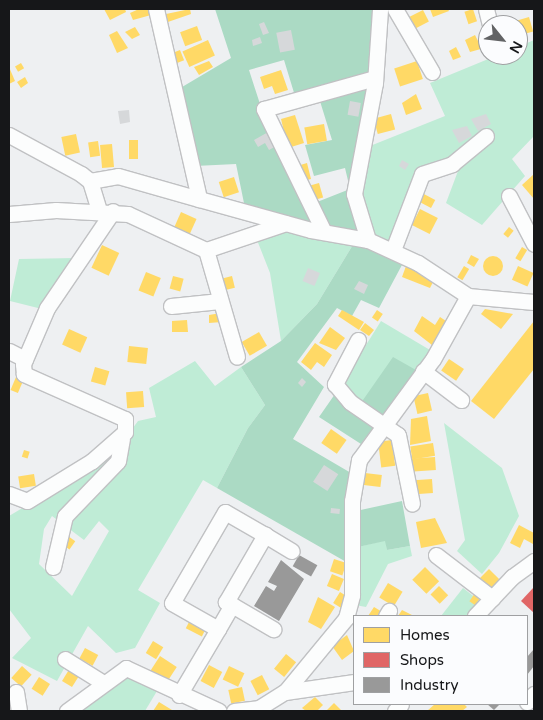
<!DOCTYPE html>
<style>
body{margin:0}
#map{position:relative;width:543px;height:720px;overflow:hidden;background:#eef0f2;font-family:"Varela Round",sans-serif}
div>[style]{position:absolute}
[style*='--x']{left:calc(var(--x)*1px);top:calc(var(--y)*1px);width:calc(var(--w)*1px);rotate:calc(var(--a)*1deg)}
.green>*{inset:0;background:#bfecd6}
.forest>*{inset:0;background:#abdac4}
.homes>*{inset:0;background:#ffd966;transform-origin:0 0}
.round{border-radius:50%}
.shops>*{inset:0;background:#e06666}
.industry>*{inset:0;background:#999;transform-origin:0 0}
.building>*{inset:0;background:#d6d8da;transform-origin:0 0}
.roads{filter:drop-shadow(1px 0 #c0c1c3) drop-shadow(-1px 0 #c0c1c3) drop-shadow(0 1px #c0c1c3) drop-shadow(0 -1px #c0c1c3)}
.minor>*{height:15px;margin:-7.5px;padding:0 7.5px;transform-origin:7.5px;border-radius:7.5px;background:#fcfdfd}
span{translate:-50% -50%;white-space:nowrap;text-align:center;line-height:1.15;-webkit-text-stroke:5px #fbfcfe;paint-order:stroke}
.frame{position:absolute;inset:0;border:10px solid #161719;pointer-events:none}
.legend{position:absolute;left:353px;top:615px;width:175px;height:90px;box-sizing:border-box;background:#fbfcfe;border:1px solid #9fa0a2;margin:0;padding:6px 9px;list-style:none;font-size:15px;color:#161719}
.legend li{display:flex;align-items:center;gap:10px;height:25px}
.legend b{width:25px;border:1px solid #9fa0a2}
.north{position:absolute;left:478px;top:15px;width:50px;height:50px;box-sizing:border-box;background:#fbfcfe;border:1px solid #9fa0a2;border-radius:50%;rotate:119deg;font-size:14px;font-weight:700;line-height:20px;text-align:center;color:#161719}
.north::after{content:'';display:block;margin:auto;width:18px;height:22px;background:#626365;clip-path:polygon(50% 0,100% 100%,50% 72%,0 100%)}
</style>
<div id="map">
<div class="green">
<i style="clip-path:polygon(534px 40px,534px 136px,512px 159px,525px 176px,482px 225px,446px 203px,461px 163px,438px 162px,391px 244px,374px 235px,357px 194px,365px 148px,445px 116px,430px 83px,498px 55px,518px 55px,518px 47px)"></i>
<i style="clip-path:polygon(290px 228px,354px 243px,317px 304px,281px 341px,270px 273px,257px 240px)"></i>
<i style="clip-path:polygon(76px 258px,42px 309px,10px 301px,19px 259px)"></i>
<i style="clip-path:polygon(381px 321px,430px 350px,416px 370px,356px 410px,334px 396px)"></i>
<i style="clip-path:polygon(evenodd,195px 361px,215px 386px,241px 367px,265px 405px,248px 428px,217px 488px,203px 480px,138px 590px,160px 603px,135px 648px,116px 653px,88px 626px,57px 681px,12px 658px,31px 638px,9px 609px,9px 516px,51px 491px,127px 436px,138px 421px,156px 417px,149px 388px,195px 361px,52px 516px,84px 540px,99px 521px,109px 531px,72px 596px,39px 564px,44px 529px,52px 516px)"></i>
<i style="clip-path:polygon(444px 423px,502px 468px,519px 516px,499px 553px,482px 574px,457px 551px,465px 540px)"></i>
<i style="clip-path:polygon(386px 540px,387px 550px,410px 546px,412px 556px,388px 564px,366px 607px,355px 605px,358px 547px)"></i>
<i style="clip-path:polygon(463px 588px,481px 602px,468px 616px,441px 616px)"></i>
<i style="clip-path:polygon(128px 674px,157px 691px,145px 711px,73px 711px)"></i>
</div>
<div class="forest">
<i style="clip-path:polygon(215px 9px,376px 9px,372px 76px,295px 96px,284px 60px,249px 70px,260px 104px,318px 228px,245px 208px,236px 164px,195px 166px,177px 90px,231px 58px)"></i>
<i style="clip-path:polygon(365px 86px,370px 92px,352px 193px,359px 233px,327px 230px,312px 204px,350px 189px,345px 168px,314px 176px,305px 145px,332px 140px,319px 98px)"></i>
<i style="clip-path:polygon(354px 243px,403px 263px,379px 308px,361px 300px,352px 316px,337px 308px,297px 362px,324px 387px,293px 439px,351px 473px,348px 563px,217px 488px,248px 428px,265px 405px,241px 367px,281px 341px,317px 304px)"></i>
<i style="clip-path:polygon(393px 357px,416px 370px,361px 444px,319px 417px,335px 394px,356px 410px)"></i>
<i style="clip-path:polygon(402px 501px,410px 546px,387px 550px,385px 541px,358px 547px,356px 511px)"></i>
</div>
<div class="homes">
<i style="clip-path:polygon(104px 9px,125px 9px,126px 12px,110px 20px)"></i>
<i style="clip-path:polygon(139px 9px,149px 9px,151px 15px,133px 20px,130px 13px)"></i>
<i style="clip-path:polygon(164px 9px,166px 14px,190px 9px,191px 14px,165px 23px)"></i>
<i style="clip-path:polygon(430px 9px,448px 9px,449px 11px,433px 17px)"></i>
<i style="left:473px;top:9px;width:13px;height:9px;rotate:72deg"></i>
<i style="left:423px;top:10px;width:13px;height:20px;rotate:63deg"></i>
<i style="left:529px;top:17px;width:15px;height:15px;rotate:74deg"></i>
<i style="left:197px;top:26px;width:15px;height:18px;rotate:70deg"></i>
<i style="clip-path:polygon(135px 27px,140px 35px,132px 39px,125px 32px)"></i>
<i style="clip-path:polygon(117px 31px,128px 48px,117px 53px,109px 35px)"></i>
<i style="clip-path:polygon(475px 35px,478px 41px,484px 39px,488px 47px,470px 52px,465px 40px)"></i>
<i style="left:208px;top:40px;width:17px;height:28px;rotate:66deg"></i>
<i style="clip-path:polygon(456px 47px,461px 57px,453px 60px,449px 51px)"></i>
<i style="left:180px;top:50px;width:11px;height:11px;rotate:68deg"></i>
<i style="clip-path:polygon(209px 61px,213px 67px,199px 75px,194px 67px)"></i>
<i style="left:417px;top:61px;width:19px;height:24px;rotate:72deg"></i>
<i style="left:21px;top:63px;width:6px;height:7px;rotate:59deg"></i>
<i style="clip-path:polygon(9px 67px,15px 81px,9px 84px)"></i>
<i style="clip-path:polygon(281px 70px,288px 90px,275px 94px,272px 86px,264px 89px,260px 77px)"></i>
<i style="clip-path:polygon(25px 77px,28px 83px,21px 88px,17px 82px)"></i>
<i style="clip-path:polygon(416px 94px,422px 109px,406px 115px,402px 103px)"></i>
<i style="left:391px;top:114px;width:16px;height:18px;rotate:75deg"></i>
<i style="clip-path:polygon(295px 115px,304px 143px,288px 148px,281px 119px)"></i>
<i style="left:324px;top:124px;width:17px;height:20px;rotate:80deg"></i>
<i style="left:76px;top:134px;width:19px;height:15px;rotate:78deg"></i>
<i style="left:129px;top:140px;width:9px;height:19px"></i>
<i style="left:98px;top:141px;width:15px;height:10px;rotate:82deg"></i>
<i style="left:112px;top:144px;width:23px;height:12px;rotate:85deg"></i>
<i style="clip-path:polygon(307px 163px,311px 179px,303px 181px,297px 166px)"></i>
<i style="clip-path:polygon(534px 174px,534px 199px,522px 185px)"></i>
<i style="left:234px;top:177px;width:16px;height:16px;rotate:72deg"></i>
<i style="left:319px;top:183px;width:15px;height:14px;rotate:74deg"></i>
<i style="left:422px;top:193px;width:15px;height:9px;rotate:28deg"></i>
<i style="left:420px;top:209px;width:20px;height:18px;rotate:27deg"></i>
<i style="left:181px;top:212px;width:17px;height:18px;rotate:24deg"></i>
<i style="left:509px;top:227px;width:6px;height:9px;rotate:39deg"></i>
<i style="left:102px;top:245px;width:19px;height:25px;rotate:25deg"></i>
<i style="left:522px;top:247px;width:6px;height:13px;rotate:31deg"></i>
<i style="clip-path:polygon(471px 255px,479px 259px,474px 267px,467px 263px)"></i>
<i class="round" style="left:483px;top:256px;width:20px;height:20px"></i>
<i style="clip-path:polygon(406px 266px,434px 280px,430px 288px,402px 277px)"></i>
<i style="left:464px;top:266px;width:6px;height:13px;rotate:31deg"></i>
<i style="left:518px;top:266px;width:17px;height:15px;rotate:24deg"></i>
<i style="left:146px;top:272px;width:16px;height:20px;rotate:22deg"></i>
<i style="left:173px;top:276px;width:11px;height:13px;rotate:15deg"></i>
<i style="left:232px;top:276px;width:12px;height:11px;rotate:76deg"></i>
<i style="clip-path:polygon(485px 309px,513px 314px,501px 329px,481px 314px)"></i>
<i style="clip-path:polygon(342px 310px,364px 322px,359px 330px,338px 316px)"></i>
<i style="left:377px;top:310px;width:7px;height:9px;rotate:34deg"></i>
<i style="clip-path:polygon(221px 313px,222px 322px,209px 323px,209px 315px)"></i>
<i style="clip-path:polygon(422px 316px,435px 325px,440px 317px,446px 321px,432px 345px,414px 331px)"></i>
<i style="clip-path:polygon(187px 320px,188px 332px,172px 332px,172px 321px)"></i>
<i style="clip-path:polygon(534px 321px,534px 369px,494px 419px,471px 401px)"></i>
<i style="clip-path:polygon(365px 323px,374px 330px,369px 336px,360px 330px)"></i>
<i style="clip-path:polygon(330px 327px,345px 338px,336px 350px,319px 343px)"></i>
<i style="left:69px;top:329px;width:20px;height:17px;rotate:24deg"></i>
<i style="left:259px;top:332px;width:16px;height:20px;rotate:60deg"></i>
<i style="clip-path:polygon(315px 343px,332px 355px,324px 367px,317px 362px,311px 370px,301px 362px)"></i>
<i style="left:129px;top:346px;width:19px;height:16px;rotate:6deg"></i>
<i style="left:449px;top:359px;width:18px;height:14px;rotate:34deg"></i>
<i style="left:95px;top:367px;width:15px;height:15px;rotate:16deg"></i>
<i style="left:16px;top:377px;width:8px;height:14px;rotate:23deg"></i>
<i style="left:143px;top:391px;width:16px;height:17px;rotate:86deg"></i>
<i style="left:428px;top:393px;width:18px;height:15px;rotate:77deg"></i>
<i style="clip-path:polygon(427px 416px,431px 441px,410px 445px,411px 419px)"></i>
<i style="left:331px;top:429px;width:19px;height:17px;rotate:35deg"></i>
<i style="left:392px;top:440px;width:26px;height:14px;rotate:83deg"></i>
<i style="left:433px;top:443px;width:13px;height:23px;rotate:81deg"></i>
<i style="left:24px;top:450px;width:6px;height:7px;rotate:18deg"></i>
<i style="left:435px;top:457px;width:13px;height:26px;rotate:86deg"></i>
<i style="left:365px;top:473px;width:17px;height:12px;rotate:7deg"></i>
<i style="left:34px;top:474px;width:12px;height:16px;rotate:81deg"></i>
<i style="left:432px;top:479px;width:14px;height:18px;rotate:86deg"></i>
<i style="clip-path:polygon(435px 518px,447px 543px,421px 548px,416px 522px)"></i>
<i style="clip-path:polygon(519px 525px,534px 533px,533px 544px,524px 539px,520px 548px,510px 543px)"></i>
<i style="left:68px;top:536px;width:9px;height:10px;rotate:36deg"></i>
<i style="left:334px;top:559px;width:13px;height:13px;rotate:18deg"></i>
<i style="left:425px;top:567px;width:20px;height:18px;rotate:45deg"></i>
<i style="left:489px;top:569px;width:16px;height:13px;rotate:45deg"></i>
<i style="left:332px;top:574px;width:13px;height:13px;rotate:23deg"></i>
<i style="left:388px;top:583px;width:17px;height:17px;rotate:31deg"></i>
<i style="left:439px;top:586px;width:13px;height:12px;rotate:45deg"></i>
<i style="left:340px;top:592px;width:9px;height:13px;rotate:32deg"></i>
<i style="left:475px;top:593px;width:7px;height:10px;rotate:34deg"></i>
<i style="clip-path:polygon(318px 597px,335px 607px,321px 629px,308px 622px)"></i>
<i style="clip-path:polygon(374px 607px,384px 613px,382px 616px,368px 616px)"></i>
<i style="clip-path:polygon(402px 610px,414px 616px,398px 616px)"></i>
<i style="left:189px;top:622px;width:18px;height:7px;rotate:27deg"></i>
<i style="clip-path:polygon(347px 635px,354px 651px,342px 660px,332px 646px)"></i>
<i style="left:153px;top:641px;width:12px;height:14px;rotate:31deg"></i>
<i style="left:85px;top:648px;width:15px;height:12px;rotate:28deg"></i>
<i style="left:286px;top:654px;width:13px;height:19px;rotate:39deg"></i>
<i style="left:160px;top:656px;width:20px;height:20px;rotate:33deg"></i>
<i style="left:209px;top:665px;width:15px;height:18px;rotate:28deg"></i>
<i style="left:22px;top:666px;width:13px;height:16px;rotate:42deg"></i>
<i style="left:229px;top:666px;width:17px;height:15px;rotate:25deg"></i>
<i style="clip-path:polygon(70px 668px,79px 676px,72px 687px,62px 681px)"></i>
<i style="left:262px;top:675px;width:16px;height:13px;rotate:63deg"></i>
<i style="left:39px;top:677px;width:13px;height:14px;rotate:32deg"></i>
<i style="left:242px;top:687px;width:14px;height:14px;rotate:78deg"></i>
<i style="clip-path:polygon(315px 697px,323px 705px,317px 711px,306px 711px,302px 708px)"></i>
<i style="clip-path:polygon(159px 702px,172px 710px,171px 711px,153px 711px)"></i>
<i style="clip-path:polygon(334px 703px,342px 711px,326px 711px)"></i>
<i style="clip-path:polygon(435px 704px,464px 704px,467px 707px,462px 711px,427px 711px)"></i>
</div>
<div class="shops">
<i style="clip-path:polygon(534px 587px,534px 613px,521px 601px)"></i>
</div>
<div class="industry">
<i style="left:299px;top:555px;width:21px;height:13px;rotate:29deg"></i>
<i style="clip-path:polygon(281px 560px,304px 579px,279px 621px,254px 606px,266px 586px,274px 591px,277px 586px,268px 582px)"></i>
<i style="clip-path:polygon(534px 649px,534px 666px,527px 675px,527px 657px)"></i>
<i style="clip-path:polygon(487px 704px,500px 704px,494px 710px)"></i>
</div>
<div class="building">
<i style="clip-path:polygon(264px 22px,269px 33px,263px 35px,259px 24px)"></i>
<i style="left:291px;top:30px;width:20px;height:15px;rotate:79deg"></i>
<i style="clip-path:polygon(260px 37px,262px 43px,253px 46px,252px 40px)"></i>
<i style="left:350px;top:101px;width:11px;height:14px;rotate:10deg"></i>
<i style="clip-path:polygon(129px 110px,130px 122px,120px 124px,118px 111px)"></i>
<i style="clip-path:polygon(486px 114px,491px 124px,478px 131px,471px 119px)"></i>
<i style="clip-path:polygon(467px 126px,472px 136px,459px 143px,452px 130px)"></i>
<i style="clip-path:polygon(270px 131px,278px 145px,269px 150px,265px 143px,258px 147px,254px 140px)"></i>
<i style="clip-path:polygon(402px 160px,409px 164px,405px 170px,399px 166px)"></i>
<i style="left:308px;top:268px;width:13px;height:14px;rotate:23deg"></i>
<i style="clip-path:polygon(359px 281px,368px 285px,364px 294px,354px 289px)"></i>
<i style="clip-path:polygon(302px 378px,306px 382px,302px 387px,298px 383px)"></i>
<i style="left:324px;top:465px;width:17px;height:20px;rotate:33deg"></i>
<i style="left:331px;top:508px;width:9px;height:5px;rotate:6deg"></i>
</div>
<div class="roads">
<div class="minor">
<i style="--x:156;--y:9;--w:195;--a:77.2"></i>
<i style="--x:199;--y:199;--w:116;--a:15.5"></i>
<i style="--x:311;--y:230;--w:58;--a:10"></i>
<i style="--x:368;--y:240;--w:55;--a:24.7"></i>
<i style="--x:418;--y:263;--w:60;--a:33.4"></i>
<i style="--x:468;--y:296;--w:66;--a:5.2"></i>
<i style="--x:395;--y:9;--w:73;--a:59.6"></i>
<i style="--x:486;--y:9;--w:16;--a:76"></i>
<i style="--x:9;--y:135;--w:82;--a:28.4"></i>
<i style="--x:81;--y:174;--w:11;--a:38"></i>
<i style="--x:90;--y:181;--w:31;--a:73"></i>
<i style="--x:90;--y:181;--w:28;--a:-10"></i>
<i style="--x:118;--y:176;--w:84;--a:15.9"></i>
<i style="--x:509;--y:196;--w:54;--a:62.5"></i>
<i style="--x:9;--y:214;--w:47;--a:-4.9"></i>
<i style="--x:56;--y:210;--w:72;--a:3.2"></i>
<i style="--x:128;--y:214;--w:86;--a:24.8"></i>
<i style="--x:206;--y:250;--w:84;--a:-18.6"></i>
<i style="--x:324;--y:232;--w:137;--a:-116"></i>
<i style="--x:264;--y:109;--w:115;--a:-15.6"></i>
<i style="--x:368;--y:240;--w:48;--a:-106.9"></i>
<i style="--x:354;--y:194;--w:113;--a:-79.3"></i>
<i style="--x:375;--y:83;--w:74;--a:-86.1"></i>
<i style="--x:206;--y:250;--w:111;--a:73.8"></i>
<i style="--x:393;--y:250;--w:81;--a:-69.1"></i>
<i style="--x:422;--y:174;--w:32;--a:-18"></i>
<i style="--x:452;--y:164;--w:44;--a:-39.5"></i>
<i style="--x:171;--y:306;--w:49;--a:-5.8"></i>
<i style="--x:358;--y:340;--w:50;--a:117.6"></i>
<i style="--x:335;--y:384;--w:23;--a:50"></i>
<i style="--x:350;--y:402;--w:58;--a:34.5"></i>
<i style="--x:398;--y:435;--w:70;--a:78.5"></i>
<i style="--x:9;--y:351;--w:18;--a:27"></i>
<i style="--x:423;--y:371;--w:48;--a:37.3"></i>
<i style="--x:9;--y:494;--w:19;--a:21"></i>
<i style="--x:27;--y:501;--w:76;--a:-31.6"></i>
<i style="--x:92;--y:461;--w:44;--a:-41.3"></i>
<i style="--x:125;--y:432;--w:13;--a:-90"></i>
<i style="--x:125;--y:419;--w:111;--a:-156"></i>
<i style="--x:24;--y:374;--w:10;--a:-96"></i>
<i style="--x:23;--y:364;--w:61;--a:-66.8"></i>
<i style="--x:47;--y:308;--w:117;--a:-55.8"></i>
<i style="--x:265;--y:535;--w:31;--a:31"></i>
<i style="--x:436;--y:555;--w:71;--a:37.5"></i>
<i style="--x:53;--y:567;--w:52;--a:-76.8"></i>
<i style="--x:65;--y:516;--w:76;--a:-46.1"></i>
<i style="--x:118;--y:461;--w:23;--a:-80"></i>
<i style="--x:232;--y:605;--w:48;--a:30.3"></i>
<i style="--x:386;--y:616;--w:6;--a:-59"></i>
<i style="--x:475;--y:616;--w:54;--a:-46.5"></i>
<i style="--x:512;--y:577;--w:27;--a:-36"></i>
<i style="--x:65;--y:659;--w:44;--a:31.9"></i>
<i style="--x:16;--y:692;--w:19;--a:81"></i>
<i style="--x:285;--y:692;--w:70;--a:-8.2"></i>
<i style="--x:179;--y:695;--w:77;--a:-59.4"></i>
<i style="--x:218;--y:629;--w:28;--a:-60"></i>
<i style="--x:232;--y:605;--w:7;--a:-153"></i>
<i style="--x:226;--y:602;--w:78;--a:-59.8"></i>
<i style="--x:265;--y:535;--w:46;--a:-150.1"></i>
<i style="--x:225;--y:512;--w:105;--a:120.2"></i>
<i style="--x:172;--y:603;--w:53;--a:29.5"></i>
<i style="--x:527;--y:702;--w:11;--a:-49"></i>
<i style="--x:67;--y:711;--w:73;--a:-36.1"></i>
<i style="--x:126;--y:668;--w:102;--a:24.8"></i>
<i style="--x:234;--y:711;--w:24;--a:-7"></i>
<i style="--x:254;--y:711;--w:36;--a:-32"></i>
<i style="--x:285;--y:692;--w:96;--a:-50.5"></i>
<i style="--x:346;--y:618;--w:24;--a:-75"></i>
<i style="--x:352;--y:595;--w:94;--a:-90"></i>
<i style="--x:352;--y:501;--w:42;--a:-80.3"></i>
<i style="--x:359;--y:460;--w:125;--a:-53.8"></i>
<i style="--x:433;--y:359;--w:72;--a:-60.9"></i>
<i style="--x:395;--y:711;--w:9;--a:-49"></i>
</div>
</div>
<div class="frame"></div>
<ul class="legend">
<li><b style="height:14px;background:#ffd966"></b>Homes</li>
<li><b style="height:14px;background:#e06666"></b>Shops</li>
<li><b style="height:14px;background:#999"></b>Industry</li>
</ul>
<div class="north">N</div>
</div>
